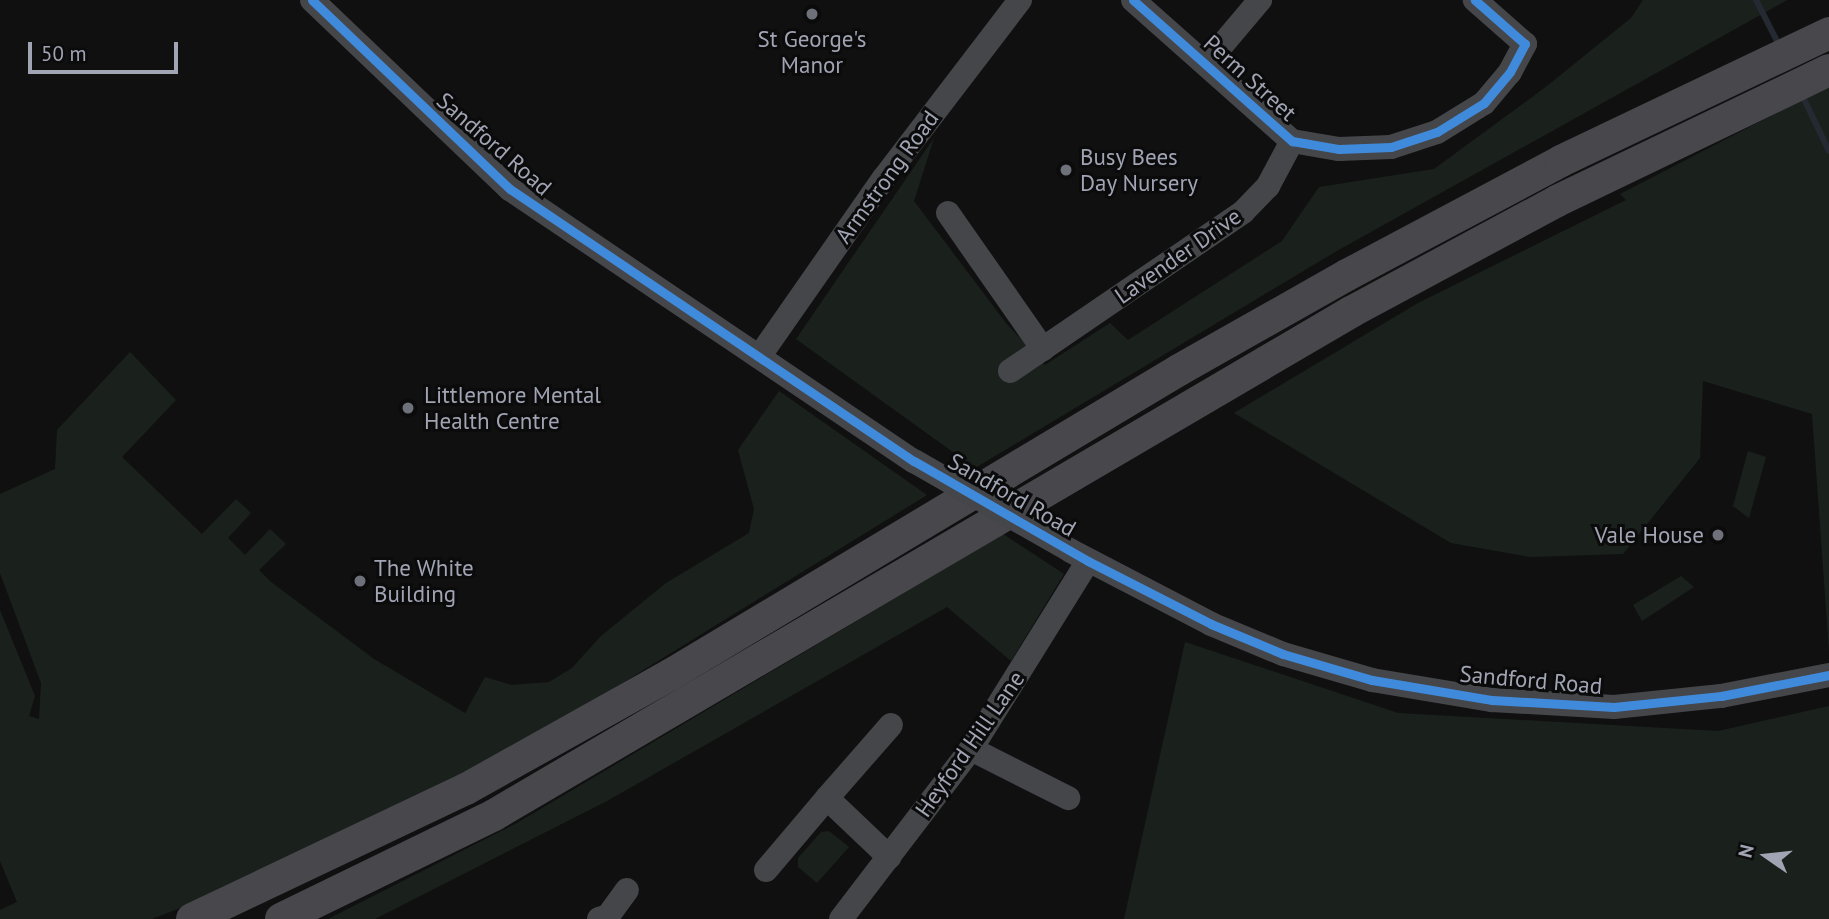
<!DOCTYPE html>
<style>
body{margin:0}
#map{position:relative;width:1829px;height:919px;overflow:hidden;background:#101011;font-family:"PT Sans",sans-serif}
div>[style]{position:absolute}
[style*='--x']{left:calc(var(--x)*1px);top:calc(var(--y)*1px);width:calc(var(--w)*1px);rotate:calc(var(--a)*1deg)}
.green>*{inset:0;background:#1a211c}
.stream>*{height:6px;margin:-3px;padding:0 3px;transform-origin:3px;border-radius:3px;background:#242932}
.minor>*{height:24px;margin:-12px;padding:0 12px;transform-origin:12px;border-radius:12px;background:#454649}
.major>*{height:32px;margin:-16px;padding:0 16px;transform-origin:16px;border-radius:16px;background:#47474c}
.minor-bridge>*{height:24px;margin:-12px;padding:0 12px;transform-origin:12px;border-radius:12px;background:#454649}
.cycleway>*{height:9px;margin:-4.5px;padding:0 4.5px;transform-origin:4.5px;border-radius:4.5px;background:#408adc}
.dots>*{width:19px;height:19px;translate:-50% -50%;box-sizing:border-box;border:4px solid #0b0b0c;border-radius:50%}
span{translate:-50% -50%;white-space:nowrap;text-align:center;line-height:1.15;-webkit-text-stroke:6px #0b0b0c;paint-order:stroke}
.poi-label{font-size:23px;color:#a0a4b3}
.left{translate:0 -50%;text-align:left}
.right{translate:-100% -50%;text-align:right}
.street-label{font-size:23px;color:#a0a4b3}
.north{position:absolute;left:1731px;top:821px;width:70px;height:70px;-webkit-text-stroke:5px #0b0b0c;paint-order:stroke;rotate:284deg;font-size:19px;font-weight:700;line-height:28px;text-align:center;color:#a0a4b3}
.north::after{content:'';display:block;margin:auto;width:24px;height:32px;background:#a0a4b3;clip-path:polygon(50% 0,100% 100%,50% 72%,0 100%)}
.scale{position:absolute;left:28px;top:42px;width:150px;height:32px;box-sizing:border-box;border:4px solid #a0a4b3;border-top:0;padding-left:9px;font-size:21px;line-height:24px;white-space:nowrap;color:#a0a4b3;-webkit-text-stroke:5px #0b0b0c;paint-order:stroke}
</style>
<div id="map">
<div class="green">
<i style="clip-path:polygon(1643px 0,1787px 0,1335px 252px,975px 468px,796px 339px,934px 138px,914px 201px,1006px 323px,1045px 365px,1110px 323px,1128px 340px,1282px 241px,1319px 187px,1434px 169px,1547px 86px,1631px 18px)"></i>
<i style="clip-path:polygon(1829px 86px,1829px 651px,1812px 414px,1703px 381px,1700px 458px,1623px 554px,1530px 557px,1451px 543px,1234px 413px,1418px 303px,1626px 200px,1620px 194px)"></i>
<i style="clip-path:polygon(130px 352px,176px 400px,122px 457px,202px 534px,236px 499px,251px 513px,228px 538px,245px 555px,270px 529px,286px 544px,259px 570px,271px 582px,374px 659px,465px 713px,485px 677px,512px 685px,549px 682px,572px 668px,601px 636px,666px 583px,749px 533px,754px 509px,738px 450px,779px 391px,927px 495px,603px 695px,418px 799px,180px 908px,152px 919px,0 919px,0 910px,17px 902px,0 861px,0 610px,35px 696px,29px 716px,39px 719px,41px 683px,0 573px,0 494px,55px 469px,57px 430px)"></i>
<i style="clip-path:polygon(1748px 451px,1766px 457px,1749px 518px,1733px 506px)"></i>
<i style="clip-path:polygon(1003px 534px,1064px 574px,1011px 661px,947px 607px,607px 801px,375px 919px,328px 919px,517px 823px)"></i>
<i style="clip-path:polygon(1681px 576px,1694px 587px,1642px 621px,1633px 605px)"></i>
<i style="clip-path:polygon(1185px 642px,1398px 713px,1718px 731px,1829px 706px,1829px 919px,1124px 919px)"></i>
<i style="clip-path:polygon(829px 831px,849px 847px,817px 883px,798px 867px,798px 858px,821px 832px)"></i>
</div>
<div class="stream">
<i style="--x:1756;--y:0;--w:51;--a:62.9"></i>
<i style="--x:1801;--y:93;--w:64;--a:64.2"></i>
</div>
<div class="minor">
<i style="--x:312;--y:0;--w:274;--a:43.7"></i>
<i style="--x:510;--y:189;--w:487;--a:34"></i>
<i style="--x:1133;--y:0;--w:213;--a:41.6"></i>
<i style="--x:1292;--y:141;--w:48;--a:9.7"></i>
<i style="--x:1339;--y:149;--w:52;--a:-2.2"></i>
<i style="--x:1391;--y:147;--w:48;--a:-18.1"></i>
<i style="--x:1437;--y:132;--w:55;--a:-31.7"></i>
<i style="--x:1484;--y:103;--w:40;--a:-50"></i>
<i style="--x:1510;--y:72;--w:32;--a:-62"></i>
<i style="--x:1525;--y:44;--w:67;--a:-138.7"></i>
<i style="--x:1206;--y:64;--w:84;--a:-49.8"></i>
<i style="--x:948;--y:213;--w:166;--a:55.1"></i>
<i style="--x:759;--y:357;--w:218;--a:-55.1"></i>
<i style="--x:884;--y:178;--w:224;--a:-52.6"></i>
<i style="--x:1010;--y:371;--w:282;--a:-34.3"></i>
<i style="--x:1243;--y:212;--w:36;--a:-46"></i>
<i style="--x:1268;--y:186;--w:51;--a:-61.9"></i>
<i style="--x:1071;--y:551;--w:158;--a:27.5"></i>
<i style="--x:1211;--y:624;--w:78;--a:22.6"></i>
<i style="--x:1283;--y:654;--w:93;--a:16.3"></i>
<i style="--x:1372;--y:680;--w:122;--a:9.5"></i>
<i style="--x:1492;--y:700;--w:122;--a:3.3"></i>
<i style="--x:1614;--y:707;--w:108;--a:-5.9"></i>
<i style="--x:1721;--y:696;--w:110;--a:-11"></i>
<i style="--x:971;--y:749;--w:109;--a:26.8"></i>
<i style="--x:827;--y:798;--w:97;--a:-48.8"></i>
<i style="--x:766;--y:870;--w:94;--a:-49.7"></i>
<i style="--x:827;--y:798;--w:86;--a:43.6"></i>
<i style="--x:599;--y:919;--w:9;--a:-18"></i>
<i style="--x:608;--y:916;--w:32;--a:-54"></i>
<i style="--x:841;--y:919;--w:214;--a:-52.6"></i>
<i style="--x:971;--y:749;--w:221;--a:-58.1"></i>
</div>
<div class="major">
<i style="--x:192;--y:919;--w:303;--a:-25.4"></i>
<i style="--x:466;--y:789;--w:234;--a:-29.2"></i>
<i style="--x:670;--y:675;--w:593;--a:-30.93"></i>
<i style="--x:1179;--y:370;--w:193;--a:-29.5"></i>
<i style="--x:1347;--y:275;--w:242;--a:-28"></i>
<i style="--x:1561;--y:161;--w:297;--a:-25.5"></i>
<i style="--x:281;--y:919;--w:237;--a:-26"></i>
<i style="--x:494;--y:815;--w:994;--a:-30.41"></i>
<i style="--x:1351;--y:312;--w:234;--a:-28.3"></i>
<i style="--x:1557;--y:201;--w:302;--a:-25.7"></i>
</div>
<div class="minor-bridge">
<i style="--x:914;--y:461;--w:181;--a:29.8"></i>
</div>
<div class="cycleway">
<i style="--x:312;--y:0;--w:274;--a:43.7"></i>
<i style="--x:510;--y:189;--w:487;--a:34"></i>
<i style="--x:914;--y:461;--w:201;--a:29.9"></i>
<i style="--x:1088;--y:561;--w:138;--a:27.1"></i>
<i style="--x:1211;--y:624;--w:78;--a:22.6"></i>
<i style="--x:1283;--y:654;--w:93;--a:16.3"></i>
<i style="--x:1372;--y:680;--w:122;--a:9.5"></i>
<i style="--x:1492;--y:700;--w:122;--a:3.3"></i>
<i style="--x:1614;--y:707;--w:108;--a:-5.9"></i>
<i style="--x:1721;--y:696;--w:110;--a:-11"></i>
<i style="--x:1133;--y:0;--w:213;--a:41.6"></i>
<i style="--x:1292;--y:141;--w:48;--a:9.7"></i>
<i style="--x:1339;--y:149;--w:52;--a:-2.2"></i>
<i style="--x:1391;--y:147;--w:48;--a:-18.1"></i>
<i style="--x:1437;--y:132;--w:55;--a:-31.7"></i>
<i style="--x:1484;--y:103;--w:40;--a:-50"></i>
<i style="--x:1510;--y:72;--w:32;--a:-62"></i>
<i style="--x:1525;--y:44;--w:67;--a:-138.7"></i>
</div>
<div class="dots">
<i style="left:812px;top:14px;background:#6e707a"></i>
<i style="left:1066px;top:170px;background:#6e707a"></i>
<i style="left:408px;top:408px;background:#6e707a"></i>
<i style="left:1718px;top:535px;background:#6e707a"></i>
<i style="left:360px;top:581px;background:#6e707a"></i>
</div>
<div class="poi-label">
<span style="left:812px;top:52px">St George's<br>Manor</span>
<span class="left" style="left:1080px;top:170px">Busy Bees<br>Day Nursery</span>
<span class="left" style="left:424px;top:408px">Littlemore Mental<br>Health Centre</span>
<span class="right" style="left:1704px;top:535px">Vale House</span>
<span class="left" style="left:374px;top:581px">The White<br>Building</span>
</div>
<div class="street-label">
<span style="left:1250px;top:78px;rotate:42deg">Perm Street</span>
<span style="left:494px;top:144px;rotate:41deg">Sandford Road</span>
<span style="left:887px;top:177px;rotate:-54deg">Armstrong Road</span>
<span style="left:1178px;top:256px;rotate:-35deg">Lavender Drive</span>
<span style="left:1012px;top:495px;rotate:30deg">Sandford Road</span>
<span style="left:1531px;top:680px;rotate:5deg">Sandford Road</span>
<span style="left:970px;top:744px;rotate:-55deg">Heyford Hill Lane</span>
</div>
<div class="north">N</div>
<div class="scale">50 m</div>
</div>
